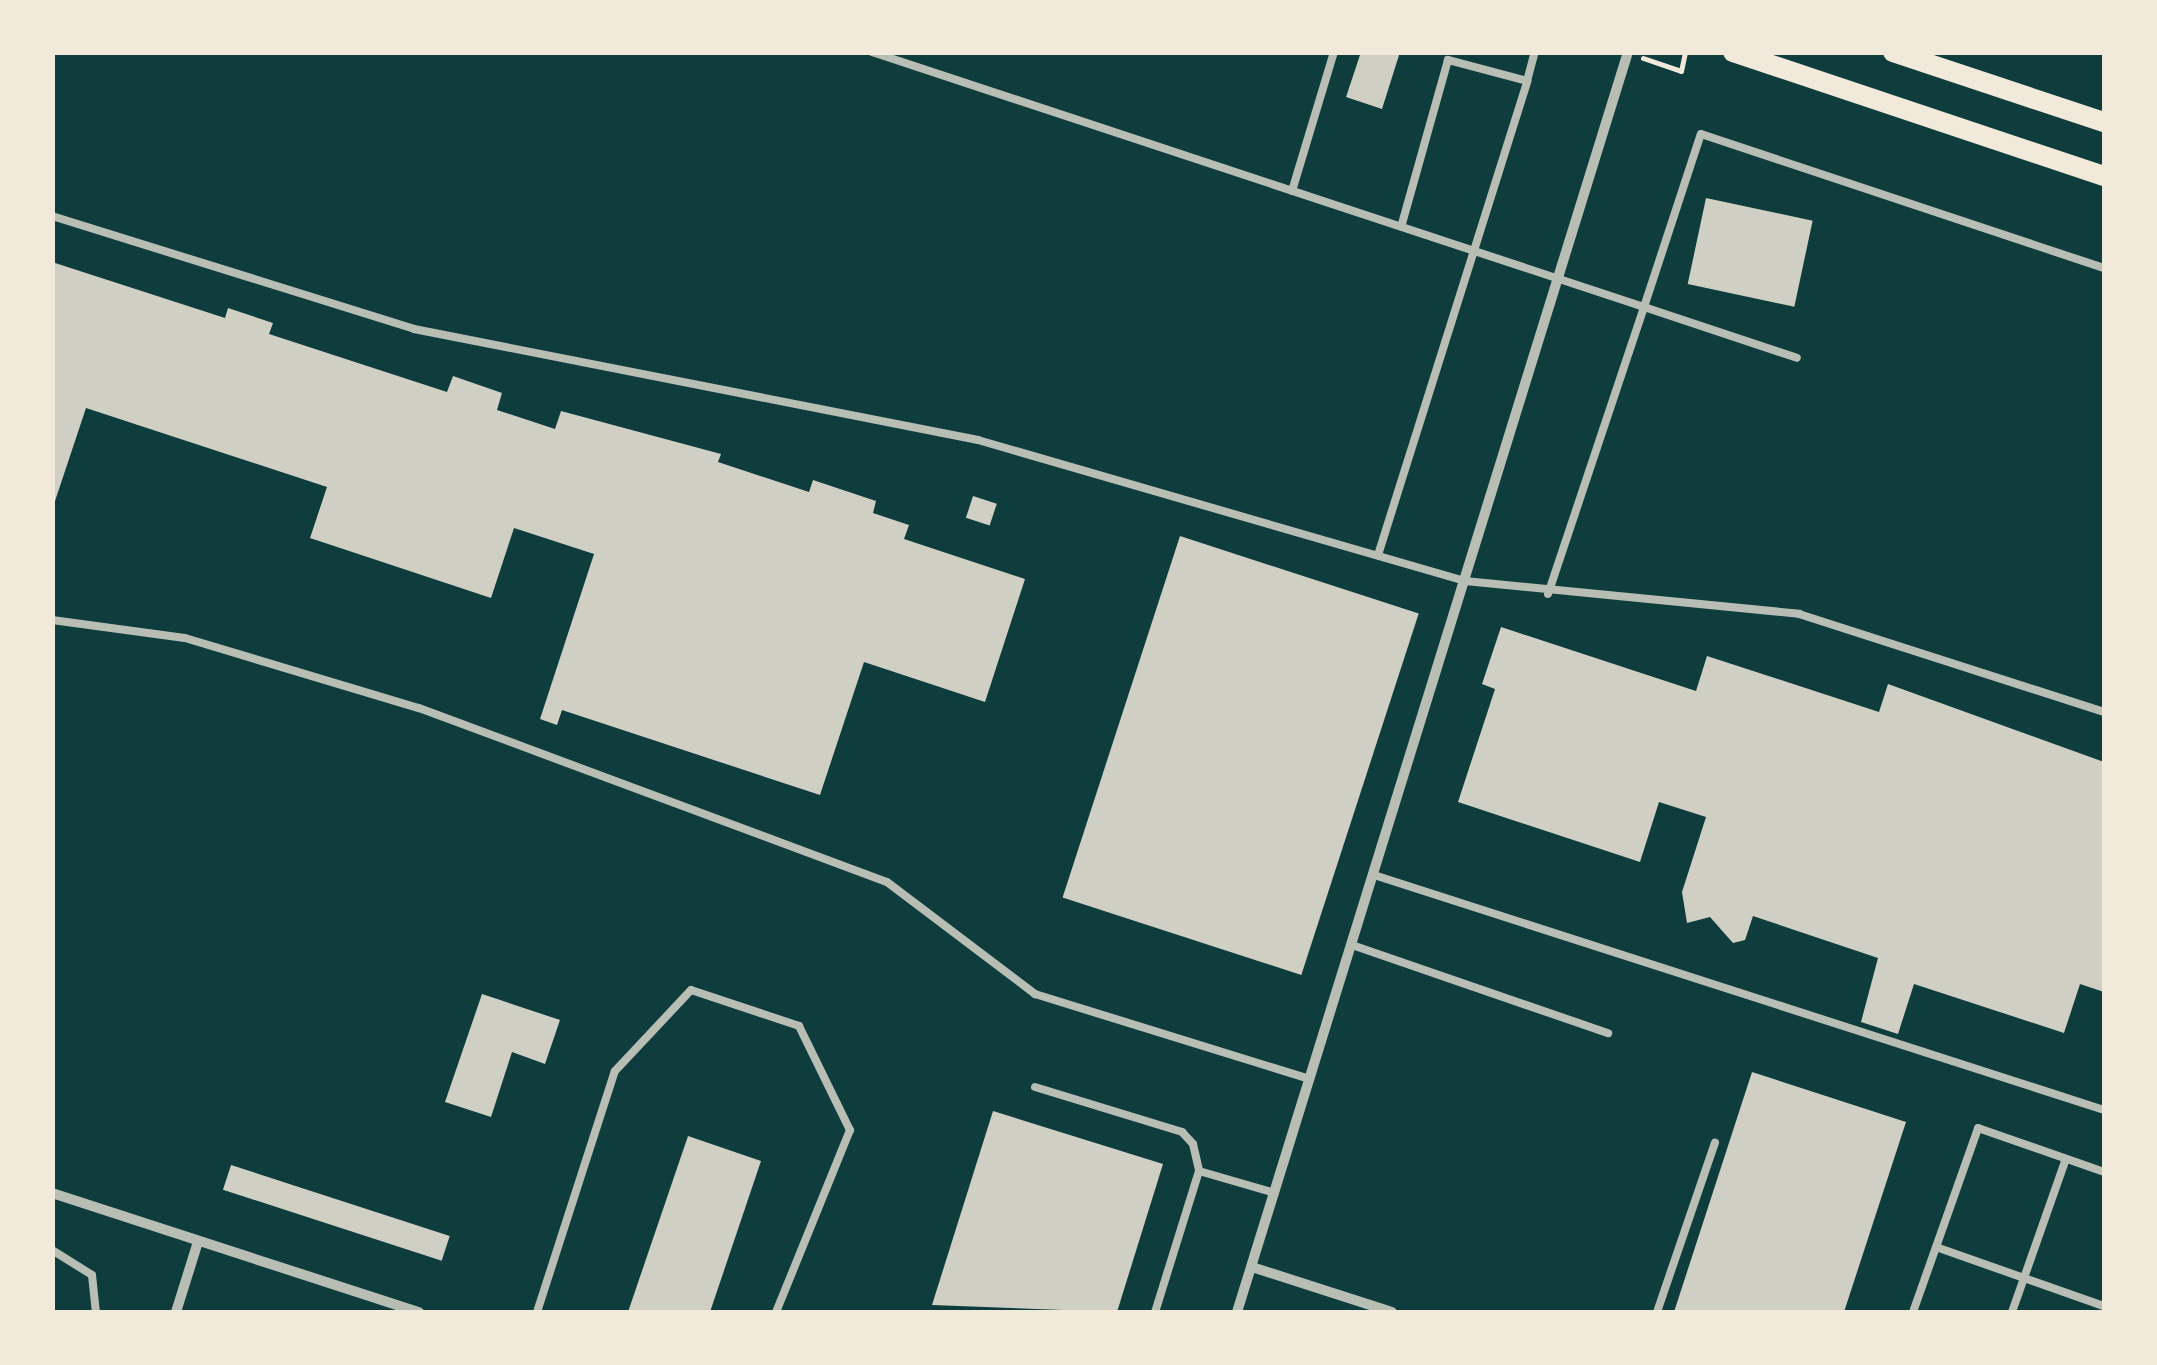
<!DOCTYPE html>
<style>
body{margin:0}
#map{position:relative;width:2157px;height:1365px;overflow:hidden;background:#0f3d3e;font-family:"Noto Serif",serif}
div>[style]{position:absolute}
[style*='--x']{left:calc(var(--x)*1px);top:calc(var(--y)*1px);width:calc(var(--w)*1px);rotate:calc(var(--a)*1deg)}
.building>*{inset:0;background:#cfcfc3;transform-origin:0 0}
.path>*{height:5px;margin:-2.5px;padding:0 2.5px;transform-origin:2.5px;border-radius:2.5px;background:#f1e9da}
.service>*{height:8px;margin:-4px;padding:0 4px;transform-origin:4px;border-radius:4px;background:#b8beb3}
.minor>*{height:10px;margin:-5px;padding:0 5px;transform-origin:5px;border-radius:5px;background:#b8beb3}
.secondary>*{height:20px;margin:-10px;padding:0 10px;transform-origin:10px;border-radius:10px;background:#f1e9da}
span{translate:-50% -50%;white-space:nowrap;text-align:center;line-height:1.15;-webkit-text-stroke:9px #f1e9da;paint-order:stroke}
.frame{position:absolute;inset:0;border:55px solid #f1e9da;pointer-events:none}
</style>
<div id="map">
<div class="building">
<i style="clip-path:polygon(1361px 52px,1400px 52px,1382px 109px,1346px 97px)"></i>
<i style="left:1706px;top:198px;width:109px;height:88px;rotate:12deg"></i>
<i style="clip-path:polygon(52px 262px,225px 318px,228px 308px,273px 323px,269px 334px,447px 392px,453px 376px,502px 393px,497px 410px,555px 429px,561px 411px,721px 454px,718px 462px,809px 492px,813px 480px,876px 501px,873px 513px,909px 525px,904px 539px,1025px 579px,985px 702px,864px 662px,820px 795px,562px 710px,557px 725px,540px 719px,594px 554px,514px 528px,491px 598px,310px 538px,327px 487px,86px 408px,52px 510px)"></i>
<i style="left:973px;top:496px;width:25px;height:23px;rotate:18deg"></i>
<i style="left:1180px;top:536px;width:251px;height:380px;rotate:18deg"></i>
<i style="clip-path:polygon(1501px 627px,1696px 691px,1707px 656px,1879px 712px,1888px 684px,2104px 762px,2104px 992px,2080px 984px,2064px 1033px,1914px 984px,1898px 1034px,1861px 1022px,1878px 958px,1753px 916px,1745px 940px,1733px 943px,1710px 917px,1687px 923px,1682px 892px,1706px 817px,1659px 802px,1640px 862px,1458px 802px,1495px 689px,1482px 684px)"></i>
<i style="clip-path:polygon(482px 994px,560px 1020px,545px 1064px,512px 1052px,491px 1117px,445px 1102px)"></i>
<i style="clip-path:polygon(1752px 1072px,1906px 1122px,1844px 1312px,1674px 1312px)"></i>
<i style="clip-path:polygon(993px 1111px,1163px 1164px,1117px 1312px,932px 1305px)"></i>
<i style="clip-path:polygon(688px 1136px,761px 1161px,710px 1312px,628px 1312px)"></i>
<i style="left:231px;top:1165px;width:230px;height:26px;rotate:18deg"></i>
</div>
<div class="path">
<i style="--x:1643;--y:58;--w:40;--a:18.9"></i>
<i style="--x:1681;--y:71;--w:19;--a:-78"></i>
</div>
<div class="service">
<i style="--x:872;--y:52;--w:813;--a:18.28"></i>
<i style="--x:1644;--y:307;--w:182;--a:-71.8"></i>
<i style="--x:1701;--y:134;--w:425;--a:18.4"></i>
<i style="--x:1527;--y:81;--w:30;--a:-75"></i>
<i style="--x:1292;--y:191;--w:145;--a:-73.2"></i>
<i style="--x:52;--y:216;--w:379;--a:17.3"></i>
<i style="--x:414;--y:329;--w:575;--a:11.13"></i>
<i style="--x:978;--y:440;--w:507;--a:16.15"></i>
<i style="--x:1465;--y:581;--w:336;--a:5.6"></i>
<i style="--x:1799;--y:614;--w:320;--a:17.8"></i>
<i style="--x:1378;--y:555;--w:497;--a:-72.5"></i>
<i style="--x:1527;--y:81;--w:82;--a:-165.1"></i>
<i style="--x:1448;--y:60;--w:173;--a:105.7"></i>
<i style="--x:1548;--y:594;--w:303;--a:-71.5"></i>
<i style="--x:1644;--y:307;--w:161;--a:18.4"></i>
<i style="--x:52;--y:620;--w:134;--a:7.7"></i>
<i style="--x:185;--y:638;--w:244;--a:16.7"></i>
<i style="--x:419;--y:708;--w:499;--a:20.4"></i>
<i style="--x:887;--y:882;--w:186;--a:37.1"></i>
<i style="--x:1035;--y:994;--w:288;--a:17.2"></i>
<i style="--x:1374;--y:875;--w:767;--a:17.84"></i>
<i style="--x:1352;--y:945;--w:271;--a:19"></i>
<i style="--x:1035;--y:1087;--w:154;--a:17"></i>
<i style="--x:1182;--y:1132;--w:16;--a:47"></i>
<i style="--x:1193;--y:1144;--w:28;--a:77"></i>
<i style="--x:1199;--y:1171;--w:148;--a:107.3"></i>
<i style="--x:1199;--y:1171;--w:79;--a:16.1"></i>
<i style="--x:1936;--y:1247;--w:178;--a:19.4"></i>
<i style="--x:52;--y:1250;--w:47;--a:32"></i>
<i style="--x:92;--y:1275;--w:37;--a:84"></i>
<i style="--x:537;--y:1312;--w:253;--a:-72.1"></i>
<i style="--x:615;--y:1071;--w:111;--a:-46.8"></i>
<i style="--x:691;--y:990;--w:114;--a:18.4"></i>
<i style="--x:799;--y:1026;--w:116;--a:63.9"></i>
<i style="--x:850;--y:1130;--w:196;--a:112.1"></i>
<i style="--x:1657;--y:1312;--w:179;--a:-71.1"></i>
<i style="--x:1913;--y:1312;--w:195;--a:-70.5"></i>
<i style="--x:1978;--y:1128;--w:133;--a:19.2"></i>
<i style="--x:2012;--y:1312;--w:162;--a:-70.6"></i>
</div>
<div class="minor">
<i style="--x:52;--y:1193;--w:386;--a:18"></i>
<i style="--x:1252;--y:1267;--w:147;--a:17.8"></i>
<i style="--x:176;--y:1312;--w:73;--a:-72.6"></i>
<i style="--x:1237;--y:1312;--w:1319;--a:-72.76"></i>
</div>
<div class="secondary">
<i style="--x:1733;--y:52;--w:391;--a:18.5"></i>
<i style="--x:1893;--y:52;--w:222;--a:18.4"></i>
</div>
<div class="frame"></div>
</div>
